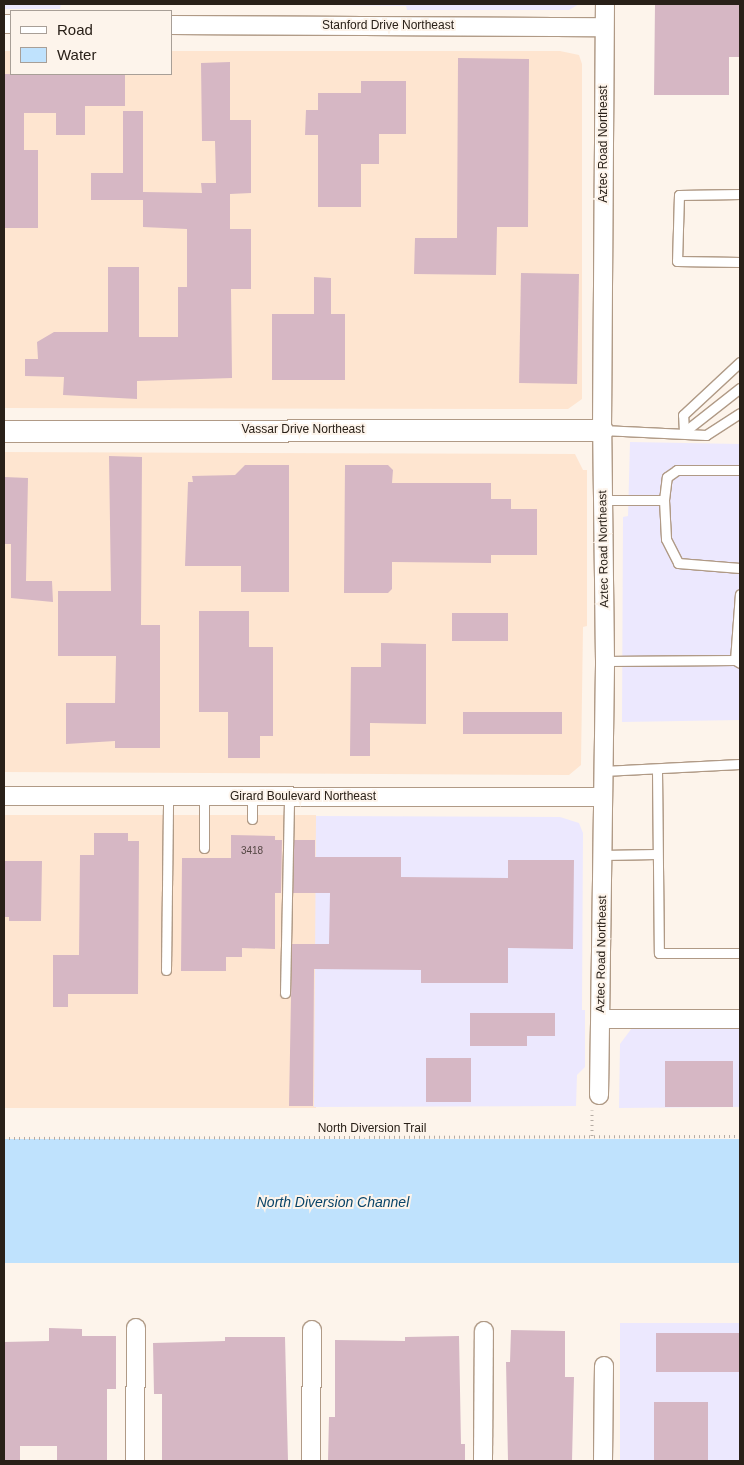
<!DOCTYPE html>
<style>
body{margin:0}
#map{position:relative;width:744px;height:1465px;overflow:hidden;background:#fdf4eb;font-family:Arial,sans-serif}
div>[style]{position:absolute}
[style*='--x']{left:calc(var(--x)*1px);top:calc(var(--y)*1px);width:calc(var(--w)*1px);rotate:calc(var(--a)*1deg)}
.built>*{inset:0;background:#fee5d0;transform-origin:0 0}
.industrial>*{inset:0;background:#ece8fe;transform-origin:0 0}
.water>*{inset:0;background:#bfe2fd;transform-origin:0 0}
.building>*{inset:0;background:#d6b7c4;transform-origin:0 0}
.path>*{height:3px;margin-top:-1.5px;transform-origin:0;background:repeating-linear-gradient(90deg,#b5aca4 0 1px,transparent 0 5px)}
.roads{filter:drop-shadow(1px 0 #b09a86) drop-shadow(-1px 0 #b09a86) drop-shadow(0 1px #b09a86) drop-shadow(0 -1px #b09a86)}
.service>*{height:9px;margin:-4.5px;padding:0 4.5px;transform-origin:4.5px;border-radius:4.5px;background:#fff}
.minor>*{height:18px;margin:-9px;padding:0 9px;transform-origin:9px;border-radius:9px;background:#fff}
.tertiary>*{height:21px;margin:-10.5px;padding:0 10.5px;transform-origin:10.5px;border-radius:10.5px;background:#fff}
span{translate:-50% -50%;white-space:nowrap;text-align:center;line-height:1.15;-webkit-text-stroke:4px #fdf4eb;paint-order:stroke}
.number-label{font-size:10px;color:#544643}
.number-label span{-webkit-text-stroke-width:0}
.street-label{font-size:12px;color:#292018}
.water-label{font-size:14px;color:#094468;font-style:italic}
.frame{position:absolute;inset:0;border:5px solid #292018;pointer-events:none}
.legend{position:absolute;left:10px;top:10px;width:162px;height:65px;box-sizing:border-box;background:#fdf4eb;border:1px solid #a89f97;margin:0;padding:6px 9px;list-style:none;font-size:15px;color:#292018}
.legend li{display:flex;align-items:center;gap:10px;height:25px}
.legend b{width:25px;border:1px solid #a89f97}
</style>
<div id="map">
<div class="built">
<i style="clip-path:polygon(4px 51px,11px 51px,11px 74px,171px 74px,171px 51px,560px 51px,579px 55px,582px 64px,582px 399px,568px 409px,4px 408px)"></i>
<i style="clip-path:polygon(4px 452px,575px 454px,583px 470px,587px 470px,587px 626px,583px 627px,581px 765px,569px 775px,4px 772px)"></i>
<i style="left:4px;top:815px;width:312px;height:293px"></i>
</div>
<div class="industrial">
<i style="clip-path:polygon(4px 4px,185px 4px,61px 4px,60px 9px,4px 9px)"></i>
<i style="clip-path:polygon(245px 4px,579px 4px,569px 10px,407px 10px,406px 6px)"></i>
<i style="clip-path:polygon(630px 442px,740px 444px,740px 720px,622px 722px,623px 517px,628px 516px)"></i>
<i style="clip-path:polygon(316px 816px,560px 817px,579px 823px,583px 833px,582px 1010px,585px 1010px,585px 1067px,577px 1075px,576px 1106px,314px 1107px)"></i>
<i style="clip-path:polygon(642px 1024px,740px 1024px,740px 1107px,619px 1108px,620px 1044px,632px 1028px)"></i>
<i style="left:620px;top:1323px;width:120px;height:138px"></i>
</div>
<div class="water">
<i style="left:740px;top:1139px;width:124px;height:736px;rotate:90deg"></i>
</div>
<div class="building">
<i style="clip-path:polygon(655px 4px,740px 4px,740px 57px,729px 57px,729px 95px,654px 95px)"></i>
<i style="clip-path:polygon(458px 58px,529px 59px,528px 227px,497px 227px,496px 275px,414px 274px,415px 238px,457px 238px)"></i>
<i style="clip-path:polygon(230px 62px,230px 120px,251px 120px,251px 193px,230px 194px,230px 229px,251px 229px,251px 289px,231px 289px,232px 378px,137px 381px,137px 399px,63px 395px,64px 377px,25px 376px,25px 359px,38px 359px,37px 342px,54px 332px,108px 332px,108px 267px,139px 267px,139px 337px,178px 337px,178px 287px,187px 287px,187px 229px,143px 227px,143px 192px,202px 193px,201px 183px,216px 183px,215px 141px,202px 141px,201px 63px)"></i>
<i style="clip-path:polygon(4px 74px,125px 74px,125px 106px,85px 106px,85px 135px,56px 135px,56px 113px,24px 113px,24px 150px,38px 150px,38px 228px,4px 228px)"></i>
<i style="clip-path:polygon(361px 81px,406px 81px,406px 134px,379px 134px,379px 164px,361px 164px,361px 207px,318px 207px,318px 135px,305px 135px,306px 110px,318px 110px,318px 93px,361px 93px)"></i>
<i style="clip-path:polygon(123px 111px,143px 111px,143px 200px,91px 200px,91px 173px,123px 173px)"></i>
<i style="left:521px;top:273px;width:58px;height:110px;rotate:1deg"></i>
<i style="clip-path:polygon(314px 277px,331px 278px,331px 314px,345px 314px,345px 380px,272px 380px,272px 314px,314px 314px)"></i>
<i style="clip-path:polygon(109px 456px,142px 457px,141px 625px,160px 625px,160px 748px,115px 748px,115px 741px,66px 744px,66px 703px,115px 703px,116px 656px,58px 656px,58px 591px,111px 591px)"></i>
<i style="clip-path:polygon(245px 465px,289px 465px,289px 592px,241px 592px,241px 566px,185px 566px,188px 482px,193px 482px,192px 476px,235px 475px)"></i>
<i style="clip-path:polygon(345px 465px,388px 465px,393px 470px,392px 483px,491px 483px,491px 499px,511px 499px,511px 509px,537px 509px,537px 555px,491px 555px,491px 563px,392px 562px,392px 589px,388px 593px,344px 593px)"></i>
<i style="clip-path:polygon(4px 477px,28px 478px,26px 581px,52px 581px,53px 602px,11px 598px,11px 544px,4px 544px)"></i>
<i style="clip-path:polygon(199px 611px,249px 611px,249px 647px,273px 647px,273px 736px,260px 736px,260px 758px,228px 758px,228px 712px,199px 712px)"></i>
<i style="left:452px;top:613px;width:56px;height:28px"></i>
<i style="clip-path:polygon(381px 643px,426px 644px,426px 724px,370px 723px,370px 756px,350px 756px,351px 667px,381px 667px)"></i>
<i style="left:463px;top:712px;width:99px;height:22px"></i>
<i style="clip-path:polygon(94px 833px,128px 833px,128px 841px,139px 841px,138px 994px,68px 994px,68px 1007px,53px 1007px,53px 955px,79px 955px,80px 855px,94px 855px)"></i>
<i style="clip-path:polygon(231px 835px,275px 836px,275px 840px,282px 840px,281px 893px,275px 893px,275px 949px,242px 948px,242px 957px,226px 957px,226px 971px,181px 971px,182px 858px,231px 858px)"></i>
<i style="clip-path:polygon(294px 840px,315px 840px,315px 857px,401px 857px,401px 877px,508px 878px,508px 860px,574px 860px,573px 949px,508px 948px,508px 983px,421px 983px,421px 970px,314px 969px,313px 1106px,289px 1106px,292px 944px,329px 944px,330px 893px,293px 893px)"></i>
<i style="clip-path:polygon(4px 861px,42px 861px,41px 921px,9px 921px,9px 917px,4px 917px)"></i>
<i style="clip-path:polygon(470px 1013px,555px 1013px,555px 1036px,527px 1036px,527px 1046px,470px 1046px)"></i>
<i style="left:426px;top:1058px;width:45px;height:44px"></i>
<i style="left:665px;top:1061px;width:68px;height:46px"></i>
<i style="clip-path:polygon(49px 1328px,82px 1329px,82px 1336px,116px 1336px,116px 1389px,107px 1389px,107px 1461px,57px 1461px,57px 1446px,20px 1446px,20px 1461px,4px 1461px,4px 1342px,49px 1341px)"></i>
<i style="clip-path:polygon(511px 1330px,565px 1331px,565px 1377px,574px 1377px,572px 1461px,508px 1461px,506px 1362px,510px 1362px)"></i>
<i style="left:740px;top:1333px;width:39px;height:84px;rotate:90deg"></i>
<i style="clip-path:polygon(459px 1336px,461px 1444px,465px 1444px,465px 1461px,328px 1461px,329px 1417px,335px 1417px,335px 1340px,405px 1341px,405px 1337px)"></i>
<i style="clip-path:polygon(225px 1337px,285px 1337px,288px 1461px,162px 1461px,162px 1394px,154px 1394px,153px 1343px,225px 1341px)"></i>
<i style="left:654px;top:1402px;width:54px;height:59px"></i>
</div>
<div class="path">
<i style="--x:592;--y:1110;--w:27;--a:90"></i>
<i style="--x:4;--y:1138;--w:736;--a:-0.16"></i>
</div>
<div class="roads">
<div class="service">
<i style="--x:740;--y:194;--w:61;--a:179.1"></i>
<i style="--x:679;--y:195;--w:66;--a:91.7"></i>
<i style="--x:677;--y:261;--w:63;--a:0.9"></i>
<i style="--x:602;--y:430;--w:104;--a:2.8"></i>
<i style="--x:706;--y:435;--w:40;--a:-32.9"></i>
<i style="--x:684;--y:432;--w:17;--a:-93"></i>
<i style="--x:683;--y:415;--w:78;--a:-42.9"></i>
<i style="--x:684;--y:432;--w:71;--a:-38.2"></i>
<i style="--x:603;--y:500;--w:61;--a:0"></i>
<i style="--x:664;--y:500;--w:23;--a:-83"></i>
<i style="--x:667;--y:477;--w:12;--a:-35"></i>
<i style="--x:677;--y:470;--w:63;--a:0"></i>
<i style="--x:664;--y:500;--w:39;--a:87"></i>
<i style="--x:666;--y:539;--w:27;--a:63"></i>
<i style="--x:678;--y:563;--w:62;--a:4.6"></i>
<i style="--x:605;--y:661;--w:130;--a:-0.4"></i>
<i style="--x:740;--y:663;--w:6;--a:-149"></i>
<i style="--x:735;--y:660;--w:66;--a:-85.7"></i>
<i style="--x:657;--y:770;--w:183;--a:89.4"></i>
<i style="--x:659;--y:953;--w:81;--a:0"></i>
<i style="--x:603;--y:771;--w:137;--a:-2.9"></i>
<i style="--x:252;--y:819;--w:23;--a:-90"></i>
<i style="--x:204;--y:848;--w:52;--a:-90"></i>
<i style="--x:603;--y:855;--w:53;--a:-1.1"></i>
<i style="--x:166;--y:970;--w:174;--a:-89.3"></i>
<i style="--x:285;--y:993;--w:196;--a:-88.8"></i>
</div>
<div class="minor">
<i style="--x:4;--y:24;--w:7;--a:0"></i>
<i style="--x:171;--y:25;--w:433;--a:0.3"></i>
<i style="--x:4;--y:796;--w:599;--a:0.1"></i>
<i style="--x:601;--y:1019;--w:139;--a:0"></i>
<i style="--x:599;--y:1095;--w:434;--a:-89.2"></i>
<i style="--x:605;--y:661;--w:231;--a:-90.7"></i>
<i style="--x:602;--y:430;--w:426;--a:-89.6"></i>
<i style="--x:135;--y:1461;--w:133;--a:-89.6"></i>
<i style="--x:311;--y:1461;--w:131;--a:-89.6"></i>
<i style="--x:483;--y:1461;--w:130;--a:-89.6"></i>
<i style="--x:603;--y:1461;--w:95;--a:-89.4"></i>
</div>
<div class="tertiary">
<i style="--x:4;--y:431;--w:598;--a:-0.1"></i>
</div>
</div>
<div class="number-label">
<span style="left:252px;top:851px">3418</span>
</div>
<div class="street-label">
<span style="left:388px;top:26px">Stanford Drive Northeast</span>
<span style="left:604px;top:144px;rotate:-90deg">Aztec Road Northeast</span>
<span style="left:303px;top:430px">Vassar Drive Northeast</span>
<span style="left:604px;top:549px;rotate:-91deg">Aztec Road Northeast</span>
<span style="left:303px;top:797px">Girard Boulevard Northeast</span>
<span style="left:602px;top:954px;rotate:-89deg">Aztec Road Northeast</span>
<span style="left:372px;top:1129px">North Diversion Trail</span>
</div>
<div class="water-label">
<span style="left:333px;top:1202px">North Diversion Channel</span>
</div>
<div class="frame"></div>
<ul class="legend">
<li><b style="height:6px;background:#fff"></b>Road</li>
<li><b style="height:14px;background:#bfe2fd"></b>Water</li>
</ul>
</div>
